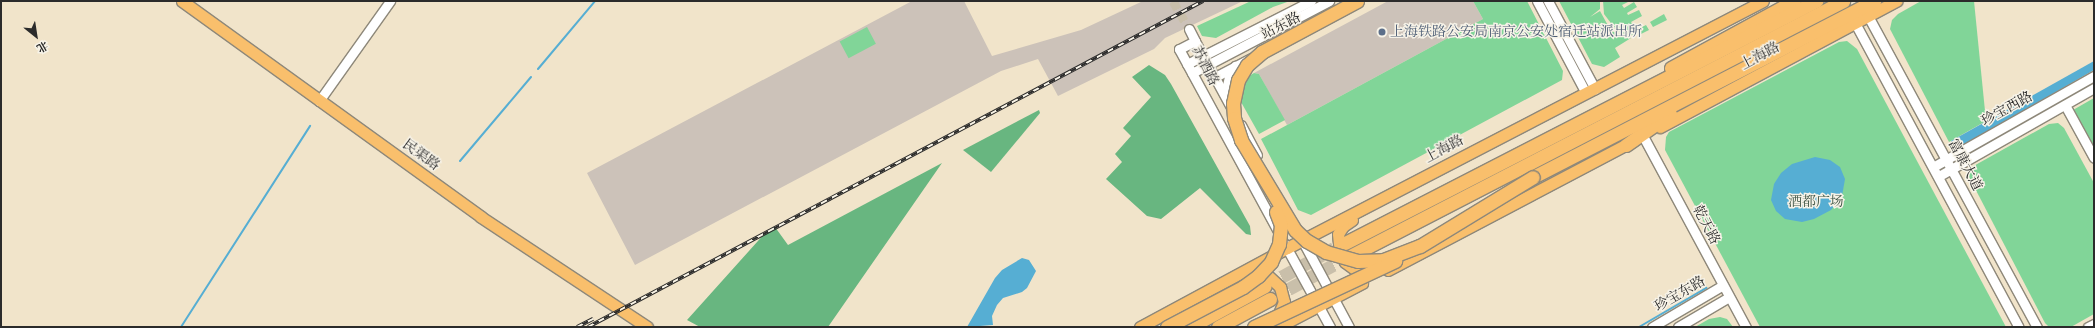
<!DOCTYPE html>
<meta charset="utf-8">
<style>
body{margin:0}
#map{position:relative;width:2095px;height:328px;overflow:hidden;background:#f1e4ca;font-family:Cardo,"Noto Serif SC",serif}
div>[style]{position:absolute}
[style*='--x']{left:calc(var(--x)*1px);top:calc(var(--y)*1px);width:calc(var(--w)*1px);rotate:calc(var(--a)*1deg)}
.industrial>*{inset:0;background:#ccc2b9}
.green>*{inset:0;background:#81d598;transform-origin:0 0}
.forest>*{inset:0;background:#68b680}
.water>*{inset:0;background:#56aed3}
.stream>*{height:2px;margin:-1px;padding:0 1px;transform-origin:1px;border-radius:1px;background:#56aed3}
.minor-tunnel>*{height:9px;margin-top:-4.5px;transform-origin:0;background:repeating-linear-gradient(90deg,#c9bfaa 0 9px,transparent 0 13.5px)}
.highway-tunnel>*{height:13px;margin-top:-6.5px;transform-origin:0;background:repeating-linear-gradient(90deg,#c9bfaa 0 13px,transparent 0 19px)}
.roads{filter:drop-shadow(1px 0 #8e887a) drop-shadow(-1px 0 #8e887a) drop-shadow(0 1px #8e887a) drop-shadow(0 -1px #8e887a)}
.minor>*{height:9px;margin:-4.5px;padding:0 4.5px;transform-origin:4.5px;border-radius:4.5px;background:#fff}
.major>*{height:11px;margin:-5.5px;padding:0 5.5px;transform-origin:5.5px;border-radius:5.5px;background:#f9bf6c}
.highway>*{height:13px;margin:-6.5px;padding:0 6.5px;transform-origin:6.5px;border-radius:6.5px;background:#f9bf6c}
.rail>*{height:3.5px;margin-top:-1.75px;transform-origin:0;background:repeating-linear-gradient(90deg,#f7f3e8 0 6px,#2b2b2b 0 12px);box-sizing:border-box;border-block:1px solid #2b2b2b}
.bridges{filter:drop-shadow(1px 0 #8e887a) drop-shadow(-1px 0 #8e887a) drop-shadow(0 1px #8e887a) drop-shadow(0 -1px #8e887a)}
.highway-bridge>*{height:13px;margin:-6.5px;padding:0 6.5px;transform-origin:6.5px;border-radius:6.5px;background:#f9bf6c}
.dots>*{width:11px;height:11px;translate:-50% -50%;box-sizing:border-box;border:2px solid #f7f3e8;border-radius:50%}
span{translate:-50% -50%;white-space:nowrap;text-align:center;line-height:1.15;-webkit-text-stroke:3px #f7f3e8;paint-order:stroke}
.street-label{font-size:14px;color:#2b2b2b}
.service-label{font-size:14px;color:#4e5e75}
.left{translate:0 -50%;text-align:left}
.park-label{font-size:14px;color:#405646}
.frame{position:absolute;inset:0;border:2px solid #2b2b2b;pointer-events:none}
.north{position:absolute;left:16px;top:16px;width:40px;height:40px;-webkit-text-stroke:3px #f7f3e8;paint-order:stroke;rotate:150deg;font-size:11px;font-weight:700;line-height:16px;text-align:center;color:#2b2b2b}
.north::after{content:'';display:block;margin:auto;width:14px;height:18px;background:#2b2b2b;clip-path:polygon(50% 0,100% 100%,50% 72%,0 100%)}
</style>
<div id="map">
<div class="industrial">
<i style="clip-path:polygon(912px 1px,964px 1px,992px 56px,1081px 30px,1143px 1px,1243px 1px,1165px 38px,1154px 49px,1058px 96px,1038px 59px,1001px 71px,635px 265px,587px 173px)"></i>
<i style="clip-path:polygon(1388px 1px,1473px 1px,1483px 19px,1287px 125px,1259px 74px,1254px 73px)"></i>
</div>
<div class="green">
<i style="clip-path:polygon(1251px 1px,1290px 1px,1273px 7px,1216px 38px,1202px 36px,1197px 26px)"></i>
<i style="clip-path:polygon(1473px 1px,1527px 1px,1563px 71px,1562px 80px,1311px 215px,1298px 210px,1261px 139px,1483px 19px)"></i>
<i style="clip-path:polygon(1559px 1px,1600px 1px,1600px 9px,1590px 17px,1600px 11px,1611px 31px,1631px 38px,1615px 48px,1620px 57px,1604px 67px,1592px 64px)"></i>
<i style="clip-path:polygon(1603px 1px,1630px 1px,1622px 5px,1624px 8px,1634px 2px,1637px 7px,1627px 13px,1628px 15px,1639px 10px,1642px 16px,1631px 22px,1636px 30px,1646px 25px,1649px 30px,1639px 35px,1637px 32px,1630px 36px,1617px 31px,1604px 14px)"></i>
<i style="clip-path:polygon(1921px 1px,1974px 1px,1986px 121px,1949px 142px,1890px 29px,1892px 20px,1898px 14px)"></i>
<i style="clip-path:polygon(1664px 14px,1667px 20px,1653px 27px,1650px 22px)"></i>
<i style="left:867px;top:27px;width:19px;height:31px;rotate:62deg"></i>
<i style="clip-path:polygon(1847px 41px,1857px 49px,2006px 327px,1760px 327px,1665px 150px,1666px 137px,1669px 132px,1839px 42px)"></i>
<i style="clip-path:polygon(1254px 73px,1259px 74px,1285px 120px,1259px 134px,1232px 86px)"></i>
<i style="clip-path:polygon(2094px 98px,2094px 148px,2073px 110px)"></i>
<i style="clip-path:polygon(2058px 123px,2064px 128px,2094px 183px,2094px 314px,2071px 327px,2049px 327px,2045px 323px,1967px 173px,1970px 168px,2049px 124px)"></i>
<i style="clip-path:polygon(1720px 317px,1727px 319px,1733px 327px,1695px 327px,1709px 319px)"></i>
</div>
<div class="forest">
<i style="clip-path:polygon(1149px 65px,1165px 75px,1171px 84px,1250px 226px,1251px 235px,1246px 234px,1200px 188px,1161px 219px,1147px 216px,1106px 179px,1122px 162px,1115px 154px,1131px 136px,1123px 128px,1151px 97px,1132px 77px)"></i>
<i style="clip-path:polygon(1039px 110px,1040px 113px,991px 172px,963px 150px)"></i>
<i style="clip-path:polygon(942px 163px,828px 327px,700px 327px,687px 320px,766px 232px,775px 227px,788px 245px)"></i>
</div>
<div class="water">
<i style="clip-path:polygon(2094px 61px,2094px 70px,1959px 148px,1953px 146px,1951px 141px)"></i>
<i style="clip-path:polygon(1815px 157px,1830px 160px,1840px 167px,1845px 179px,1842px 196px,1831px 210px,1814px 219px,1802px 222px,1785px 219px,1776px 211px,1771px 200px,1774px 184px,1781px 173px,1792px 164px)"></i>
<i style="clip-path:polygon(1022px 258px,1029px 260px,1036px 271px,1027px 288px,1022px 292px,1003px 298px,997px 305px,992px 316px,993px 325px,967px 327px,995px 278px,1002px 270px)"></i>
</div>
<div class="stream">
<i style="--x:538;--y:69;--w:89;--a:-50"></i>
<i style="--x:460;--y:161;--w:110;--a:-49.8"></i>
<i style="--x:181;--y:327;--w:239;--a:-57.3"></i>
<i style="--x:1639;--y:327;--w:78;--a:-30.2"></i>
</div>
<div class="minor-tunnel">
<i style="--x:1173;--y:1;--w:32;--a:60"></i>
</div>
<div class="highway-tunnel">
<i style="--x:1265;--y:286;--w:79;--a:-28.8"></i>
<i style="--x:1272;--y:298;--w:91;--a:-28.3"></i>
</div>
<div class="roads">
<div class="minor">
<i style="--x:1537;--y:1;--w:104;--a:62"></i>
<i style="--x:1548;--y:1;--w:100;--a:61.9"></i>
<i style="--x:1868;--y:16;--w:354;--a:61.5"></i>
<i style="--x:1855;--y:23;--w:345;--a:61.7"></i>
<i style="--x:1189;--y:29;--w:13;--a:63"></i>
<i style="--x:1187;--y:64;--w:139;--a:-26.9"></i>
<i style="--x:1192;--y:73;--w:155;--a:-27.7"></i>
<i style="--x:1215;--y:77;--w:41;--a:-27.8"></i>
<i style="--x:1225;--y:94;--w:22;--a:-77"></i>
<i style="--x:1230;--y:73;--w:9;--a:-54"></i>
<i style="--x:319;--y:101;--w:123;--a:-54.6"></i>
<i style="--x:2065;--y:105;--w:60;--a:61.3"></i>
<i style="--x:1232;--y:109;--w:77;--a:-118.6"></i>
<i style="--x:1195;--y:41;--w:18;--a:153"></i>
<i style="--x:1179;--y:49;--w:207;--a:61.5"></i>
<i style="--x:1241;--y:125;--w:34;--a:62"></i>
<i style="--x:1643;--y:136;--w:217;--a:61.7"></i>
<i style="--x:1933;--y:167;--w:185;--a:-29.5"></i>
<i style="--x:1939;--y:176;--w:178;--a:-29.6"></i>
<i style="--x:1301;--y:238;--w:101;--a:61.7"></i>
<i style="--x:1284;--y:243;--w:96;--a:61.3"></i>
<i style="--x:1652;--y:327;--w:82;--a:-30.6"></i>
<i style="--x:1678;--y:327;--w:59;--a:-30.5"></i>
<i style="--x:2088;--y:327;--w:7;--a:-27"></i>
</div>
<div class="major">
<i style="--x:182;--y:1;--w:369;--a:35.8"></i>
<i style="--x:481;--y:217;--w:199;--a:33.5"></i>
<i style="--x:1660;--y:127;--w:268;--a:-28.1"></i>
<i style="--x:1352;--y:220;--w:11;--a:146"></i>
<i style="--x:1343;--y:226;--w:9;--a:122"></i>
<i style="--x:1338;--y:234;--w:19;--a:84"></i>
<i style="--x:1340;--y:253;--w:10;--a:61"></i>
<i style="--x:1345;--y:262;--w:14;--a:36"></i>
<i style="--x:1356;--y:270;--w:6;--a:18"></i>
<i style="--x:1362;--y:272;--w:11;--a:-10"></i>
<i style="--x:1255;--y:270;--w:10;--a:17"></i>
<i style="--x:1265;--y:273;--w:21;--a:43"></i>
<i style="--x:1280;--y:287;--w:16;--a:75"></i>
<i style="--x:1284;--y:302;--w:17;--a:114"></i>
<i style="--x:1388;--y:270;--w:277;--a:-27.8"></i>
<i style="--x:1140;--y:327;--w:167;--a:-28.3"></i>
<i style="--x:1287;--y:248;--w:536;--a:-27.43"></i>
<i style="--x:1278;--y:327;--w:95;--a:-27.6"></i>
</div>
<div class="highway">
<i style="--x:1671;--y:68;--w:140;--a:-28.6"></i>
<i style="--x:1626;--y:145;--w:54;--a:-35.2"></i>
<i style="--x:1533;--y:177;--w:384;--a:-27.3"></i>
<i style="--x:1345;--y:243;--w:530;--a:-27.19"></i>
<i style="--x:1352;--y:255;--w:553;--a:-27.35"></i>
<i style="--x:1190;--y:327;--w:85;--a:-28.7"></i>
<i style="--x:1218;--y:327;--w:59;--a:-28.3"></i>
</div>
</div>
<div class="rail">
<i style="--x:577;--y:327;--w:18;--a:-27"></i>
<i style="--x:588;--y:327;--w:696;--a:-27.93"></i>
</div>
<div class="bridges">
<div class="highway-bridge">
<i style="--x:1357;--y:1;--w:108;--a:151.8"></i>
<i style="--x:1262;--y:52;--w:20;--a:139"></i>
<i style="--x:1247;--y:65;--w:17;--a:121"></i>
<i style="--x:1238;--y:80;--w:24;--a:102"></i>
<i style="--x:1233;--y:103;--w:15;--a:86"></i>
<i style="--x:1234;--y:118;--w:23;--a:72"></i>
<i style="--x:1241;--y:140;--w:105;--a:59"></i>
<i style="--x:1295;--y:230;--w:16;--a:43"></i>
<i style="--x:1307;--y:241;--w:22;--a:30"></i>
<i style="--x:1326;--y:252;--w:33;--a:16"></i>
<i style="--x:1358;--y:261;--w:25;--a:-2"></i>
<i style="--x:1383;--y:260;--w:40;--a:-21"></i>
<i style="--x:1420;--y:246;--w:132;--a:-31.4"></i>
<i style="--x:1167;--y:327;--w:86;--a:-27.8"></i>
<i style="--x:1243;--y:287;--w:19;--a:-36"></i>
<i style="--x:1258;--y:276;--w:19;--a:-47"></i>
<i style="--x:1271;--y:262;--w:20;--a:-66"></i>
<i style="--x:1279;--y:244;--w:19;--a:-84"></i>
<i style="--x:1281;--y:225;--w:14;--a:-111"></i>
<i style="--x:1254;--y:327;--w:156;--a:-25.1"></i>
</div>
</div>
<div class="dots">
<i style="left:1382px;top:32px;background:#5c6f8a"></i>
</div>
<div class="street-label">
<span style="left:1281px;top:26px;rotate:-27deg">站东路</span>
<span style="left:1760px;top:56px;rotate:-28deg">上海路</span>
<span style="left:1205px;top:66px;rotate:63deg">苏酒路</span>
<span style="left:2007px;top:109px;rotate:-29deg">珍宝西路</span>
<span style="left:1444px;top:149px;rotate:-28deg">上海路</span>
<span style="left:421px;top:155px;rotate:36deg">民渠路</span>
<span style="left:1965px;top:165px;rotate:62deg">富康大道</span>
<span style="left:1706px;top:225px;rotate:62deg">乾天路</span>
<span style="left:1680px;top:294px;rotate:-30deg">珍宝东路</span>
</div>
<div class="service-label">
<span class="left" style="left:1390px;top:32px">上海铁路公安局南京公安处宿迁站派出所</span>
</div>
<div class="park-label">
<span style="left:1816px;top:202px">酒都广场</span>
</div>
<div class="frame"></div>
<div class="north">北</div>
</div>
